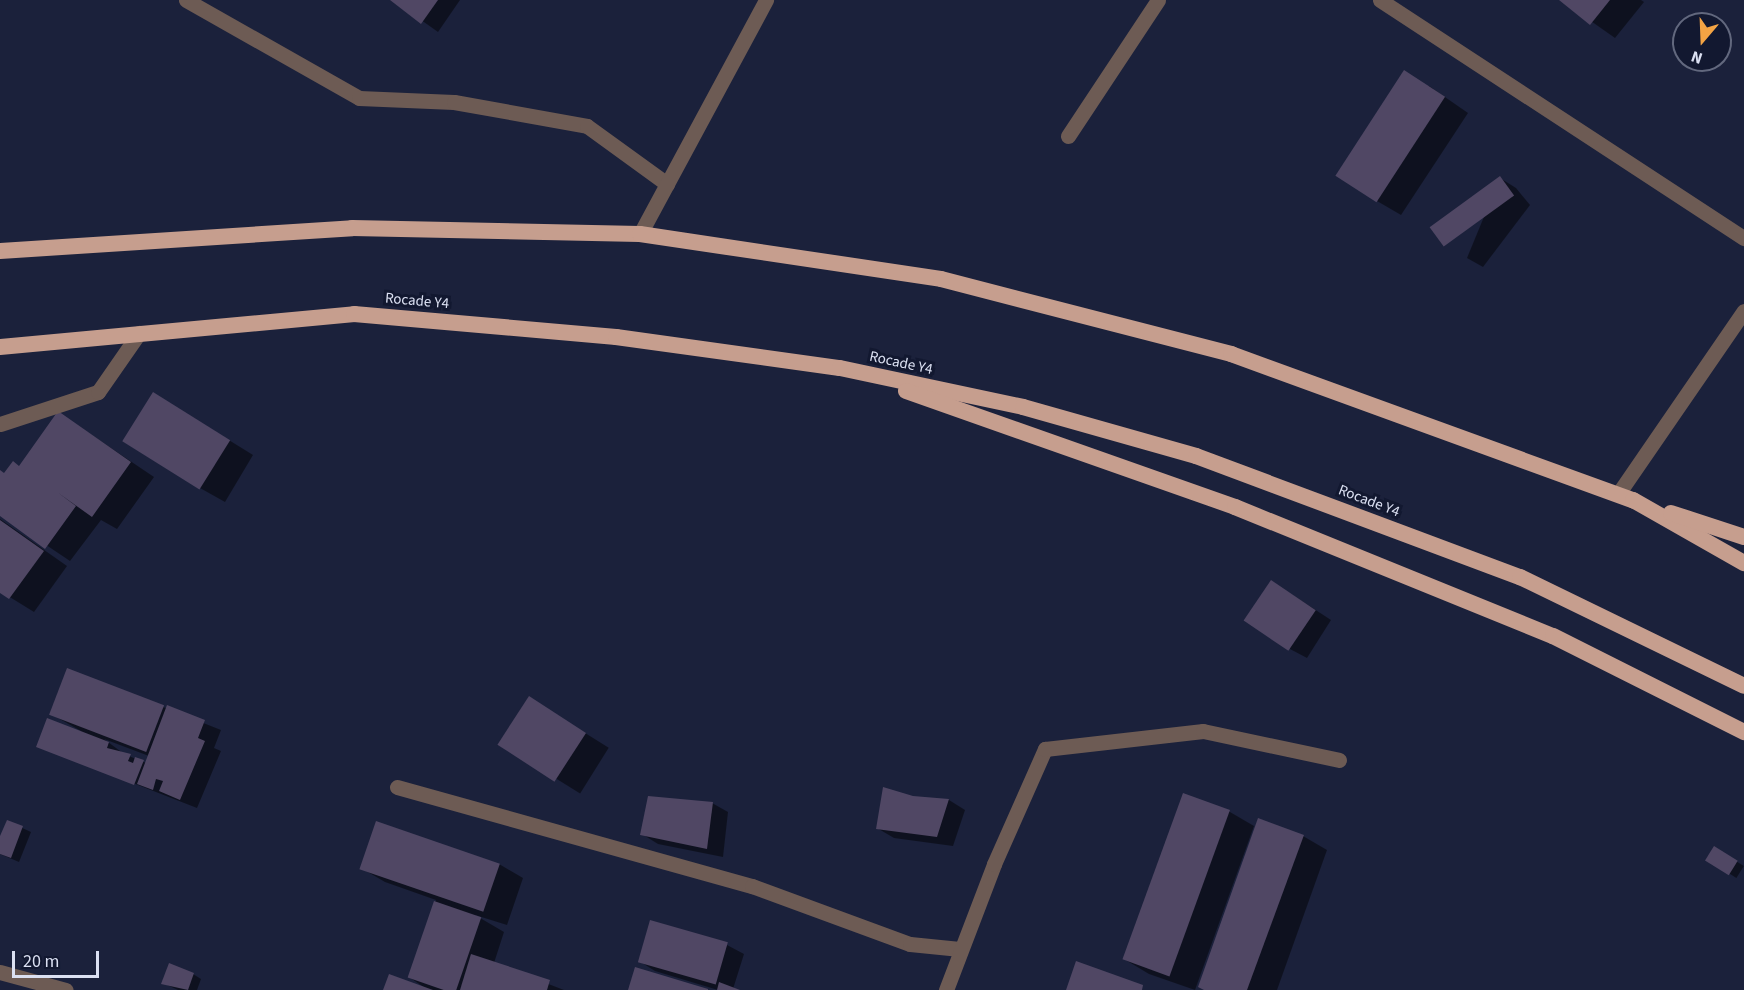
<!DOCTYPE html>
<style>
body{margin:0}
#map{position:relative;width:1744px;height:990px;overflow:hidden;background:#1b213b;font-family:"Source Sans 3",sans-serif}
div>[style]{position:absolute}
[style*='--x']{left:calc(var(--x)*1px);top:calc(var(--y)*1px);width:calc(var(--w)*1px);rotate:calc(var(--a)*1deg)}
.shadow>*{inset:0;background:#0007;transform-origin:0 0}
.building>*{inset:0;background:#504764;transform-origin:0 0}
.minor>*{height:15px;margin:-7.5px;padding:0 7.5px;transform-origin:7.5px;border-radius:7.5px;background:#6d5b54}
.trunk>*{height:16px;margin:-8px;padding:0 8px;transform-origin:8px;border-radius:8px;background:#c69e8e}
span{translate:-50% -50%;white-space:nowrap;text-align:center;line-height:1.15;-webkit-text-stroke:6px #121830;paint-order:stroke}
.street-label{font-size:15px;color:#dbe0f2}
.north{position:absolute;left:1672px;top:12px;width:60px;height:60px;box-sizing:border-box;background:#121830;border:2px solid #62687e;border-radius:50%;rotate:199deg;font-size:16px;font-weight:700;line-height:24px;text-align:center;color:#dbe0f2}
.north::after{content:'';display:block;margin:auto;width:21px;height:27px;background:#f4a444;clip-path:polygon(50% 0,100% 100%,50% 72%,0 100%)}
.scale{position:absolute;left:12px;top:951px;width:87px;height:27px;box-sizing:border-box;border:3px solid #dbe0f2;border-top:0;padding-left:8px;font-size:18px;line-height:21px;white-space:nowrap;color:#dbe0f2;-webkit-text-stroke:4px #121830;paint-order:stroke}
</style>
<div id="map">
<div class="shadow">
<i style="clip-path:polygon(393px 0,460px 0,438px 32px)"></i>
<i style="clip-path:polygon(1561px 0,1641px 0,1644px 2px,1615px 38px)"></i>
<i style="clip-path:polygon(1429px 86px,1468px 113px,1401px 215px,1377px 201px)"></i>
<i style="clip-path:polygon(1500px 178px,1516px 188px,1530px 205px,1483px 267px,1467px 258px)"></i>
<i style="clip-path:polygon(177px 408px,253px 455px,225px 502px,200px 488px)"></i>
<i style="clip-path:polygon(59px 413px,154px 477px,117px 529px,101px 520px,70px 561px,0 514px,0 471px,5px 474px,20px 467px)"></i>
<i style="clip-path:polygon(0 519px,67px 566px,34px 612px,0 591px)"></i>
<i style="clip-path:polygon(1288px 592px,1331px 620px,1307px 658px,1290px 649px)"></i>
<i style="left:529px;top:698px;width:94px;height:54px;rotate:32deg"></i>
<i style="clip-path:polygon(evenodd,163px 707px,221px 730px,214px 748px,221px 751px,197px 808px,38px 746px,81px 731px,51px 714px,163px 707px,104px 739px,149px 756px,146px 763px,124px 754px,104px 739px)"></i>
<i style="clip-path:polygon(1184px 795px,1230px 812px,1254px 826px,1195px 990px,1149px 974px,1124px 959px)"></i>
<i style="clip-path:polygon(913px 798px,949px 800px,965px 810px,953px 846px,894px 838px,877px 828px)"></i>
<i style="clip-path:polygon(712px 803px,728px 812px,723px 857px,658px 844px,642px 834px)"></i>
<i style="clip-path:polygon(7px 821px,31px 832px,19px 862px,0 854px,0 841px)"></i>
<i style="clip-path:polygon(1303px 836px,1327px 850px,1277px 990px,1205px 990px)"></i>
<i style="left:1715px;top:848px;width:34px;height:14px;rotate:32deg"></i>
<i style="clip-path:polygon(499px 864px,523px 878px,507px 925px,475px 915px,504px 932px,494px 963px,564px 990px,385px 990px,428px 990px,409px 977px,436px 900px,385px 882px,361px 868px)"></i>
<i style="clip-path:polygon(727px 945px,744px 954px,733px 989px,736px 990px,718px 990px,655px 971px,639px 961px)"></i>
<i style="clip-path:polygon(193px 974px,201px 979px,197px 990px,178px 990px,163px 983px)"></i>
</div>
<div class="building">
<i style="clip-path:polygon(390px 0,438px 0,421px 24px)"></i>
<i style="clip-path:polygon(1559px 0,1610px 0,1590px 25px)"></i>
<i style="left:1404px;top:70px;width:49px;height:126px;rotate:33deg"></i>
<i style="left:1500px;top:176px;width:24px;height:87px;rotate:54deg"></i>
<i style="left:153px;top:392px;width:91px;height:58px;rotate:32deg"></i>
<i style="clip-path:polygon(58px 411px,131px 462px,92px 517px,57px 492px,76px 506px,45px 549px,0 516px,0 470px,4px 473px,13px 461px,19px 466px)"></i>
<i style="clip-path:polygon(0 520px,44px 551px,9px 599px,0 593px)"></i>
<i style="left:1271px;top:580px;width:54px;height:49px;rotate:34deg"></i>
<i style="left:67px;top:668px;width:104px;height:50px;rotate:21deg"></i>
<i style="left:529px;top:696px;width:68px;height:58px;rotate:33deg"></i>
<i style="clip-path:polygon(167px 705px,205px 720px,198px 738px,205px 741px,180px 800px,159px 791px,163px 781px,156px 779px,153px 790px,137px 784px)"></i>
<i style="clip-path:polygon(47px 718px,109px 742px,107px 748px,131px 754px,128px 761px,133px 763px,135px 757px,144px 760px,134px 785px,36px 747px)"></i>
<i style="clip-path:polygon(883px 787px,913px 796px,949px 799px,937px 837px,876px 829px)"></i>
<i style="left:1183px;top:793px;width:50px;height:177px;rotate:20deg"></i>
<i style="clip-path:polygon(648px 796px,713px 802px,707px 849px,640px 835px)"></i>
<i style="clip-path:polygon(1258px 818px,1304px 835px,1247px 990px,1204px 990px,1198px 987px)"></i>
<i style="clip-path:polygon(7px 820px,23px 826px,11px 858px,0 854px,0 836px)"></i>
<i style="left:376px;top:821px;width:131px;height:51px;rotate:19deg"></i>
<i style="left:1714px;top:846px;width:28px;height:17px;rotate:32deg"></i>
<i style="left:434px;top:901px;width:50px;height:81px;rotate:19deg"></i>
<i style="left:650px;top:920px;width:81px;height:44px;rotate:16deg"></i>
<i style="clip-path:polygon(471px 954px,550px 980px,547px 990px,460px 990px)"></i>
<i style="clip-path:polygon(1076px 961px,1143px 985px,1142px 990px,1066px 990px)"></i>
<i style="clip-path:polygon(169px 963px,194px 973px,188px 990px,161px 984px)"></i>
<i style="clip-path:polygon(635px 967px,708px 989px,708px 990px,628px 990px)"></i>
<i style="clip-path:polygon(389px 974px,433px 990px,383px 990px)"></i>
<i style="clip-path:polygon(719px 982px,740px 990px,717px 990px)"></i>
</div>
<div class="minor">
<i style="--x:186;--y:0;--w:199;--a:29.5"></i>
<i style="--x:359;--y:98;--w:95;--a:2.4"></i>
<i style="--x:454;--y:102;--w:135;--a:10.2"></i>
<i style="--x:587;--y:126;--w:99;--a:35.9"></i>
<i style="--x:1380;--y:0;--w:435;--a:33.2"></i>
<i style="--x:1068;--y:136;--w:163;--a:-56.5"></i>
<i style="--x:640;--y:234;--w:266;--a:-61.7"></i>
<i style="--x:0;--y:424;--w:103;--a:-18.1"></i>
<i style="--x:98;--y:392;--w:72;--a:-55.2"></i>
<i style="--x:1618;--y:494;--w:222;--a:-55.5"></i>
<i style="--x:397;--y:787;--w:369;--a:15.6"></i>
<i style="--x:752;--y:886;--w:168;--a:20.2"></i>
<i style="--x:910;--y:944;--w:50;--a:5.7"></i>
<i style="--x:0;--y:972;--w:68;--a:15.3"></i>
<i style="--x:946;--y:990;--w:135;--a:-69.1"></i>
<i style="--x:994;--y:864;--w:126;--a:-66.1"></i>
<i style="--x:1045;--y:749;--w:159;--a:-6.5"></i>
<i style="--x:1203;--y:731;--w:139;--a:12"></i>
</div>
<div class="trunk">
<i style="--x:0;--y:251;--w:353;--a:-3.7"></i>
<i style="--x:352;--y:228;--w:288;--a:1.2"></i>
<i style="--x:640;--y:234;--w:304;--a:8.5"></i>
<i style="--x:941;--y:279;--w:300;--a:14.5"></i>
<i style="--x:1231;--y:354;--w:428;--a:20"></i>
<i style="--x:1633;--y:500;--w:128;--a:29.6"></i>
<i style="--x:0;--y:347;--w:356;--a:-5.3"></i>
<i style="--x:354;--y:314;--w:263;--a:5"></i>
<i style="--x:616;--y:337;--w:226;--a:7.9"></i>
<i style="--x:840;--y:368;--w:187;--a:12"></i>
<i style="--x:1023;--y:407;--w:180;--a:15.8"></i>
<i style="--x:1196;--y:456;--w:346;--a:20.5"></i>
<i style="--x:1520;--y:577;--w:249;--a:25.9"></i>
<i style="--x:906;--y:391;--w:349;--a:19.4"></i>
<i style="--x:1235;--y:507;--w:343;--a:22.1"></i>
<i style="--x:1553;--y:636;--w:214;--a:26.7"></i>
<i style="--x:1671;--y:513;--w:77;--a:18.2"></i>
</div>
<div class="street-label">
<span style="left:417px;top:301px;rotate:5deg">Rocade Y4</span>
<span style="left:901px;top:363px;rotate:12deg">Rocade Y4</span>
<span style="left:1369px;top:501px;rotate:21deg">Rocade Y4</span>
</div>
<div class="north">N</div>
<div class="scale">20 m</div>
</div>
